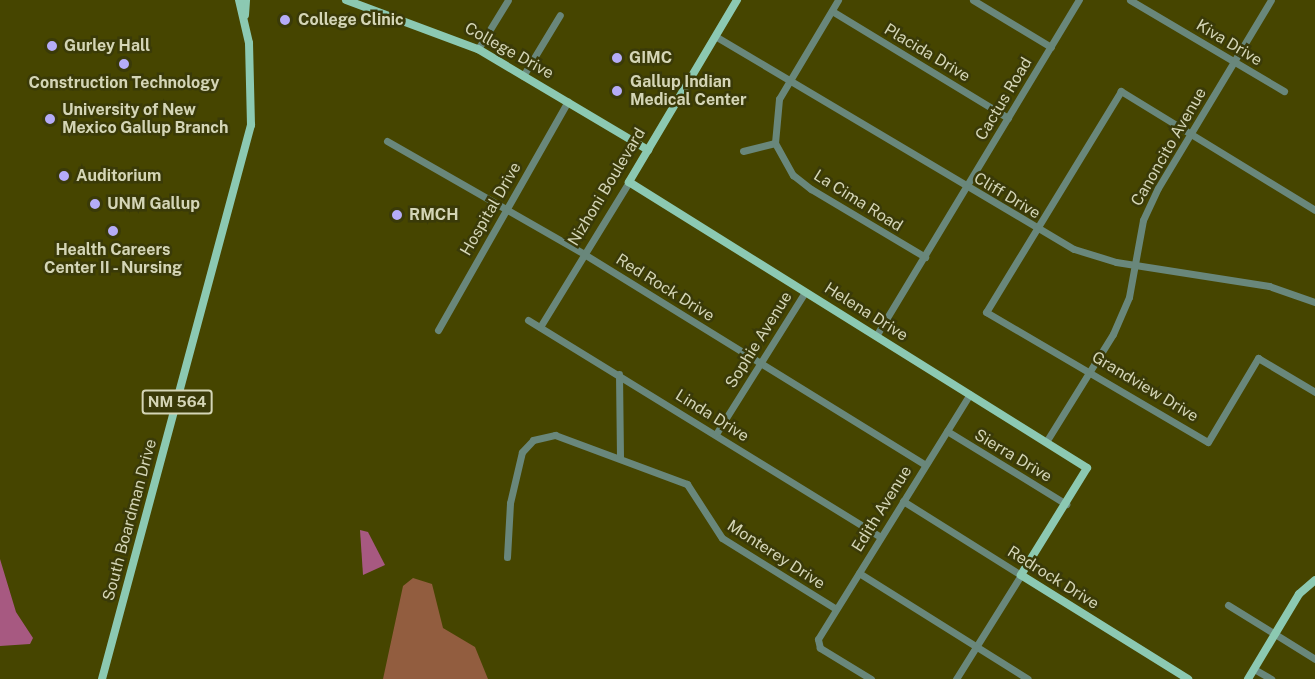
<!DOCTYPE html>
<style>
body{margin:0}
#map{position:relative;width:1315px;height:679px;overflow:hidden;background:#464500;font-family:"Public Sans",sans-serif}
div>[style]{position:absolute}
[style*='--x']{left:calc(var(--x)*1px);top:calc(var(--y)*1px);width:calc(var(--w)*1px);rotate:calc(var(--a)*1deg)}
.green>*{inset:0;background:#925d3f}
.water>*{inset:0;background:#a75981}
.minor>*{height:7px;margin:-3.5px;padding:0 3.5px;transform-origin:3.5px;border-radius:3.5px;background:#69877b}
.major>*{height:8px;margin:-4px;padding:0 4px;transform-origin:4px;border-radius:4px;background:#8cc9b2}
.dots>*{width:16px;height:16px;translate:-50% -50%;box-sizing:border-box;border:3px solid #3a3a08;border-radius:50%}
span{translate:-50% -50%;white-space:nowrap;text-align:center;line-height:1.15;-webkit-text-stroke:5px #3a3a08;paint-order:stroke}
.shield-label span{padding:2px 4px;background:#3a3a08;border:2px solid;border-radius:4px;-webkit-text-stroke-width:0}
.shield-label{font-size:15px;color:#d4d5b6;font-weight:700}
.poi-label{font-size:16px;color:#d4d5b6;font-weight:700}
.left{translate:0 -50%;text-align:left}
.street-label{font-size:16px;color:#d4d5b6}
</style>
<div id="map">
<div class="green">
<i style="clip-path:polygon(413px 578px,432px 584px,443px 628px,475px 647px,488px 679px,383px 679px,403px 586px)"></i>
</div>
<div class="water">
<i style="clip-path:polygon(360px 530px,368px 532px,385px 565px,363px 575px)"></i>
<i style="clip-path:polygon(0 559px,16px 612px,33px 638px,30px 644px,0 646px)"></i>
</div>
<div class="minor">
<i style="--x:838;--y:0;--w:115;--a:120.8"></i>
<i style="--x:779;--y:99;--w:44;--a:95.2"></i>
<i style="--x:775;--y:143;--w:37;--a:61"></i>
<i style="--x:793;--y:175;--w:23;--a:38"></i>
<i style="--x:811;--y:189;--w:133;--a:30.8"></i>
<i style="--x:973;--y:0;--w:91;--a:31.1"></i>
<i style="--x:1130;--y:0;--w:179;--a:30.6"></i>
<i style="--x:832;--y:11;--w:206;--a:31.3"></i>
<i style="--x:715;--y:36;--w:417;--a:30.7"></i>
<i style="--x:1074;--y:249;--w:44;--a:17.2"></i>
<i style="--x:1116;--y:262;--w:155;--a:8.9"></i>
<i style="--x:1269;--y:286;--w:49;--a:19.2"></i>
<i style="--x:478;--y:49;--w:57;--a:-58.5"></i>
<i style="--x:523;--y:76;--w:71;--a:-58.8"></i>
<i style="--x:387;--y:141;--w:227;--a:29.8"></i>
<i style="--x:584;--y:254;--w:401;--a:31.7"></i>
<i style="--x:743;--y:151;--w:33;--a:-14"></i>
<i style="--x:1315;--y:210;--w:228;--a:-148.5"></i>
<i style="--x:1121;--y:91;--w:259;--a:121.4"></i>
<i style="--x:986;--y:312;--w:257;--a:30.4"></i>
<i style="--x:1208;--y:442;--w:98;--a:-59.2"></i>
<i style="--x:1258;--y:358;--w:66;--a:30.8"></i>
<i style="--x:528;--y:320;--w:414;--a:31.6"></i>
<i style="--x:540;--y:327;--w:170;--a:-58.5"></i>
<i style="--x:438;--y:330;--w:263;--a:-60.4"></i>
<i style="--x:876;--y:336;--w:393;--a:-58.9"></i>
<i style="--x:619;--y:374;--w:84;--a:89.3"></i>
<i style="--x:947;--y:431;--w:140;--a:31.5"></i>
<i style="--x:716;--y:434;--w:168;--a:-57.9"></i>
<i style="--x:1046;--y:442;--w:127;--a:-58.2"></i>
<i style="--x:1113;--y:334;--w:40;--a:-66.6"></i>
<i style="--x:1129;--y:297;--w:78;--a:-79.7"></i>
<i style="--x:1143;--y:220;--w:35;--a:-65"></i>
<i style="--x:1158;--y:188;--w:219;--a:-59"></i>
<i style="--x:903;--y:501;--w:139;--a:32.1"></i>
<i style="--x:1021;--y:575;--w:123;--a:122"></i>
<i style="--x:507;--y:557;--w:54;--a:-86.8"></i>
<i style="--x:510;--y:503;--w:52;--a:-76.8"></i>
<i style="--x:522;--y:452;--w:16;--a:-47"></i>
<i style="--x:533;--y:440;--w:23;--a:-13"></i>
<i style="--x:555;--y:435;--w:141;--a:20.4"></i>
<i style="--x:687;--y:484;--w:64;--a:57.1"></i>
<i style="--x:722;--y:538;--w:134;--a:31.9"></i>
<i style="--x:859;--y:573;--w:199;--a:32.1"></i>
<i style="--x:1228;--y:605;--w:102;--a:31.8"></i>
<i style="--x:1254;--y:669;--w:20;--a:30"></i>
<i style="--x:871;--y:679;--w:60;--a:-148.7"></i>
<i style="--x:820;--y:648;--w:9;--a:-103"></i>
<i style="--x:818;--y:639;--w:288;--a:-58.2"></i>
</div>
<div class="major">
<i style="--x:346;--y:0;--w:141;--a:20.4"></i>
<i style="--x:478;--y:49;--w:198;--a:30.7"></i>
<i style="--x:737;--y:0;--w:212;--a:120.7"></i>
<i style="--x:629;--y:182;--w:540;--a:31.98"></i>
<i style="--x:1087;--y:468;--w:126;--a:121.7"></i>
<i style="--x:1021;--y:575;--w:197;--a:31.9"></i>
<i style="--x:245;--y:15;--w:15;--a:-86"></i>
<i style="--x:102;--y:679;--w:574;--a:-74.95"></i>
<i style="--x:251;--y:125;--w:82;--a:-91.4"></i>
<i style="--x:249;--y:43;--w:44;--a:-103.1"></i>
<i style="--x:1248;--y:679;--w:99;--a:-59"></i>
<i style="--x:1299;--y:594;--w:21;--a:-41"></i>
</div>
<div class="dots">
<i style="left:285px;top:20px;background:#b5acf8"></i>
<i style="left:52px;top:46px;background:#b5acf8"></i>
<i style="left:617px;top:58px;background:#b5acf8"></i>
<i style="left:124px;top:64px;background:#b5acf8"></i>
<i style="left:617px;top:91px;background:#b5acf8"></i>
<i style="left:50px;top:119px;background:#b5acf8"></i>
<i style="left:64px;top:176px;background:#b5acf8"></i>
<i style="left:95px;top:204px;background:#b5acf8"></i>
<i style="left:397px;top:215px;background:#b5acf8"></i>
<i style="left:113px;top:231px;background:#b5acf8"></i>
</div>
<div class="shield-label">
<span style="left:177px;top:402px">NM 564</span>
</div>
<div class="poi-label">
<span class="left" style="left:298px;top:20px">College Clinic</span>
<span class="left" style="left:64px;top:46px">Gurley Hall</span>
<span class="left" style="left:629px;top:58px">GIMC</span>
<span class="left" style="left:630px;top:91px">Gallup Indian<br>Medical Center</span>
<span style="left:124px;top:83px">Construction Technology</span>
<span class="left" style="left:62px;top:119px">University of New<br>Mexico Gallup Branch</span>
<span class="left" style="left:76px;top:176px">Auditorium</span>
<span class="left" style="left:107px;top:204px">UNM Gallup</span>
<span class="left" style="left:409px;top:215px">RMCH</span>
<span style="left:113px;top:259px">Health Careers<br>Center II - Nursing</span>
</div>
<div class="street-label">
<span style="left:1229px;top:43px;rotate:31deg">Kiva Drive</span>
<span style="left:509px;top:51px;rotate:29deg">College Drive</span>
<span style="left:927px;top:53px;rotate:31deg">Placida Drive</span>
<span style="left:1004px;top:99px;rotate:-59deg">Cactus Road</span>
<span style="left:1169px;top:147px;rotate:-60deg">Canoncito Avenue</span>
<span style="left:607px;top:187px;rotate:-59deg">Nizhoni Boulevard</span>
<span style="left:1007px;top:196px;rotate:31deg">Cliff Drive</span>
<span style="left:858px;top:201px;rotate:32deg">La Cima Road</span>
<span style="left:491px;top:209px;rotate:-60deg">Hospital Drive</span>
<span style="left:665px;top:288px;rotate:32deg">Red Rock Drive</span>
<span style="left:866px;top:312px;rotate:32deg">Helena Drive</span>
<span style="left:759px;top:340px;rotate:-58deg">Sophie Avenue</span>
<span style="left:1145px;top:387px;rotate:31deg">Grandview Drive</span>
<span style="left:712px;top:416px;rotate:32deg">Linda Drive</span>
<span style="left:1013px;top:456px;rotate:31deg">Sierra Drive</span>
<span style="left:882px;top:509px;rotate:-58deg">Edith Avenue</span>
<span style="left:130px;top:520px;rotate:-75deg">South Boardman Drive</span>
<span style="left:776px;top:555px;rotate:33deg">Monterey Drive</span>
<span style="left:1053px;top:578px;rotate:32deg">Redrock Drive</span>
</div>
</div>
